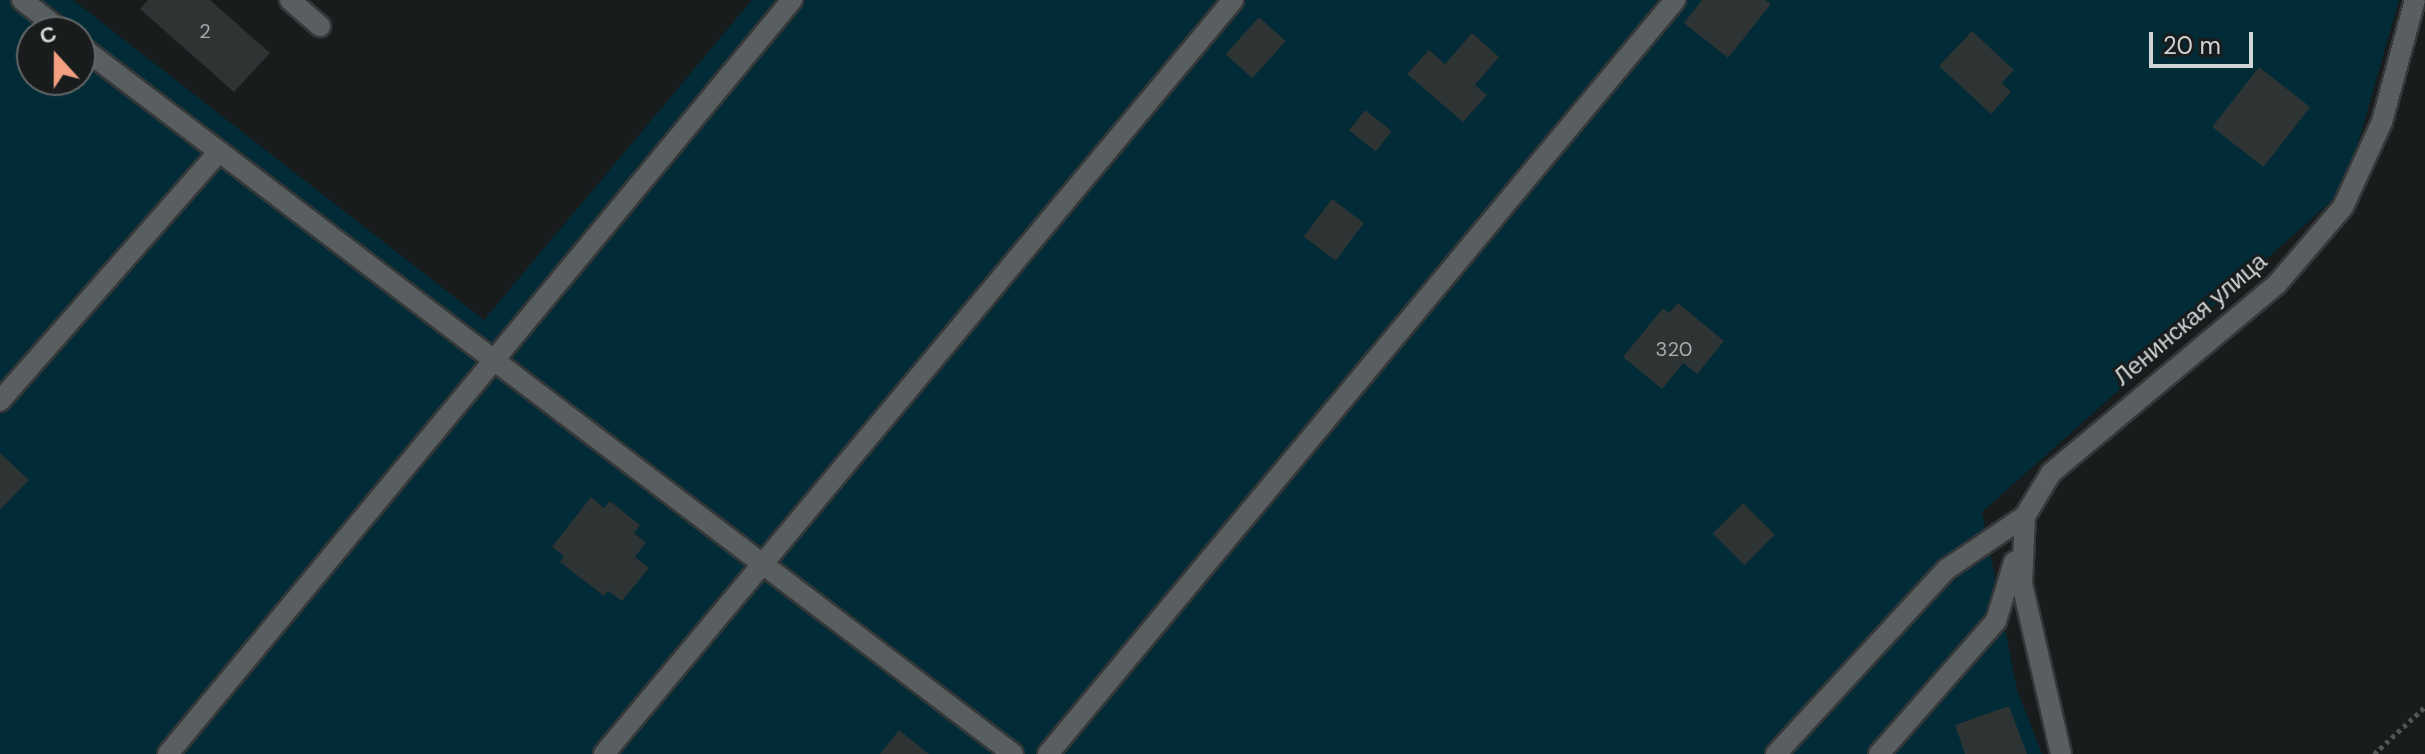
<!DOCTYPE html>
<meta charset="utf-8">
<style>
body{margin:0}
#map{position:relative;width:2425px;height:754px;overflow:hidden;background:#181c1d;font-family:"DM Sans",sans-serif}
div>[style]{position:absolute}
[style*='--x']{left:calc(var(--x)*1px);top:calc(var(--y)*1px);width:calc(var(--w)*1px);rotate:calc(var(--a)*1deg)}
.green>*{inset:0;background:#012b36}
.building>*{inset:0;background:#2e3334;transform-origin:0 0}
.path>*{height:5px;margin-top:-2.5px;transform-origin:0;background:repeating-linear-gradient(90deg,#515556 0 4px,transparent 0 8px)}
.roads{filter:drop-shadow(2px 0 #353839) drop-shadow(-2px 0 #353839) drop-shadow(0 2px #353839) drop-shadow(0 -2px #353839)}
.minor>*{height:20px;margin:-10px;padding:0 10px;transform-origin:10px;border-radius:10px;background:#595e60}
span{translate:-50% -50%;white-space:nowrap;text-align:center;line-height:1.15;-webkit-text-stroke:6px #181c1d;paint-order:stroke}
.number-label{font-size:20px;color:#a8acad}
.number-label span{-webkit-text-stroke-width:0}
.street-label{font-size:24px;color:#d1d4d5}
.north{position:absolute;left:16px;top:16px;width:80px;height:80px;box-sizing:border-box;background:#181c1d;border:2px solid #626667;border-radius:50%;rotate:339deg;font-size:22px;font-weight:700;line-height:32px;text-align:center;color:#d1d4d5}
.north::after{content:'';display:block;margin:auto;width:28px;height:36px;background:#f3a082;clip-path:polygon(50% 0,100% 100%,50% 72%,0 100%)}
.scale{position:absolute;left:2149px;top:32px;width:104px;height:36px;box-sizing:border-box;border:4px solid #d1d4d5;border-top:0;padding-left:10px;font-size:24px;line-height:28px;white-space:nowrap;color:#d1d4d5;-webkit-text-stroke:6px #181c1d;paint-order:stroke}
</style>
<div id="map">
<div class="green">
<i style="clip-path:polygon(evenodd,0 0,73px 0,484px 320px,752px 0,2399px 0,2345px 189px,1982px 512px,2017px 690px,2042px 754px,0 754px,0 0,32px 32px,80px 32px,80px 80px,32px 80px,32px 32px)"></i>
</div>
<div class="building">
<i style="clip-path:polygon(148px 0,210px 0,270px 53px,234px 92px,140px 9px)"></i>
<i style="clip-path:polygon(1702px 0,1765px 0,1771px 4px,1728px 58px,1684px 23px)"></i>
<i style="left:1259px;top:17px;width:36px;height:50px;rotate:42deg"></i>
<i style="clip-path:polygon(1972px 31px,2014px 70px,2002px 83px,2011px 92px,1991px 114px,1939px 66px)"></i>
<i style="clip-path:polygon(1472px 33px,1499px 57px,1475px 85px,1487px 95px,1463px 122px,1407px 74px,1429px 50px,1445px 64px)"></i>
<i style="left:2259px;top:67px;width:65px;height:76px;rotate:38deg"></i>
<i style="left:1365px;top:110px;width:34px;height:26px;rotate:38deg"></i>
<i style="left:1332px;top:199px;width:40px;height:47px;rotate:37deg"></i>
<i style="clip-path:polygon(1678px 303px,1724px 341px,1697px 374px,1683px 363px,1662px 389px,1623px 357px,1663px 308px,1669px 313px)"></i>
<i style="clip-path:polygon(0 453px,29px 480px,0 510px)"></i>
<i style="clip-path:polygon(591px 497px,604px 508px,610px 501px,640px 525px,634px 533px,646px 543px,635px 557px,649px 568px,622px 601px,608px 591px,604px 596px,560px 562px,564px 556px,552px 547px)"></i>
<i style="left:1743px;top:503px;width:45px;height:43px;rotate:45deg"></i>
<i style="clip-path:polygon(2009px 706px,2027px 754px,1965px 754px,1955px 725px)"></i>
<i style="clip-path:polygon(899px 730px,929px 754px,880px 754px)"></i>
</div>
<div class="path">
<i style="--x:2374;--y:754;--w:69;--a:-42.7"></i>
</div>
<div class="roads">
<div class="minor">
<i style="--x:22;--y:0;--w:52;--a:38"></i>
<i style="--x:290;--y:0;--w:40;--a:41"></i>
<i style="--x:80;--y:46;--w:1171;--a:37.19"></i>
<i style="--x:0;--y:401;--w:329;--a:-48.7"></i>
<i style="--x:168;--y:754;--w:979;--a:-50.39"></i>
<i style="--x:604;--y:754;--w:982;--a:-50.16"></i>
<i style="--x:1048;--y:754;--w:981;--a:-50.25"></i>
<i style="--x:1776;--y:754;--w:252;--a:-47.3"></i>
<i style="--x:1947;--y:569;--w:94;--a:-34.2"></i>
<i style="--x:1879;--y:754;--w:177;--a:-48.7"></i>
<i style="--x:1996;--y:621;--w:62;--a:-73"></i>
<i style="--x:2061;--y:754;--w:174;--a:-102.9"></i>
<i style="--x:2022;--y:584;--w:68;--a:-87.5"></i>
<i style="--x:2025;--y:516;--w:50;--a:-58.8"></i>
<i style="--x:2051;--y:473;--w:295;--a:-39.9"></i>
<i style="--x:2277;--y:284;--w:101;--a:-49.4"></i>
<i style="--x:2343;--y:207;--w:94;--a:-65.4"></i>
<i style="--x:2382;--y:122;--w:126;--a:-74.9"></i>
</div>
</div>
<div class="number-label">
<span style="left:205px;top:31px">2</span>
<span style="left:1674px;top:349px">320</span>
</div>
<div class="street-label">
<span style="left:2190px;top:319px;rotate:-40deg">Ленинская улица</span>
</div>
<div class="north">С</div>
<div class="scale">20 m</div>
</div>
